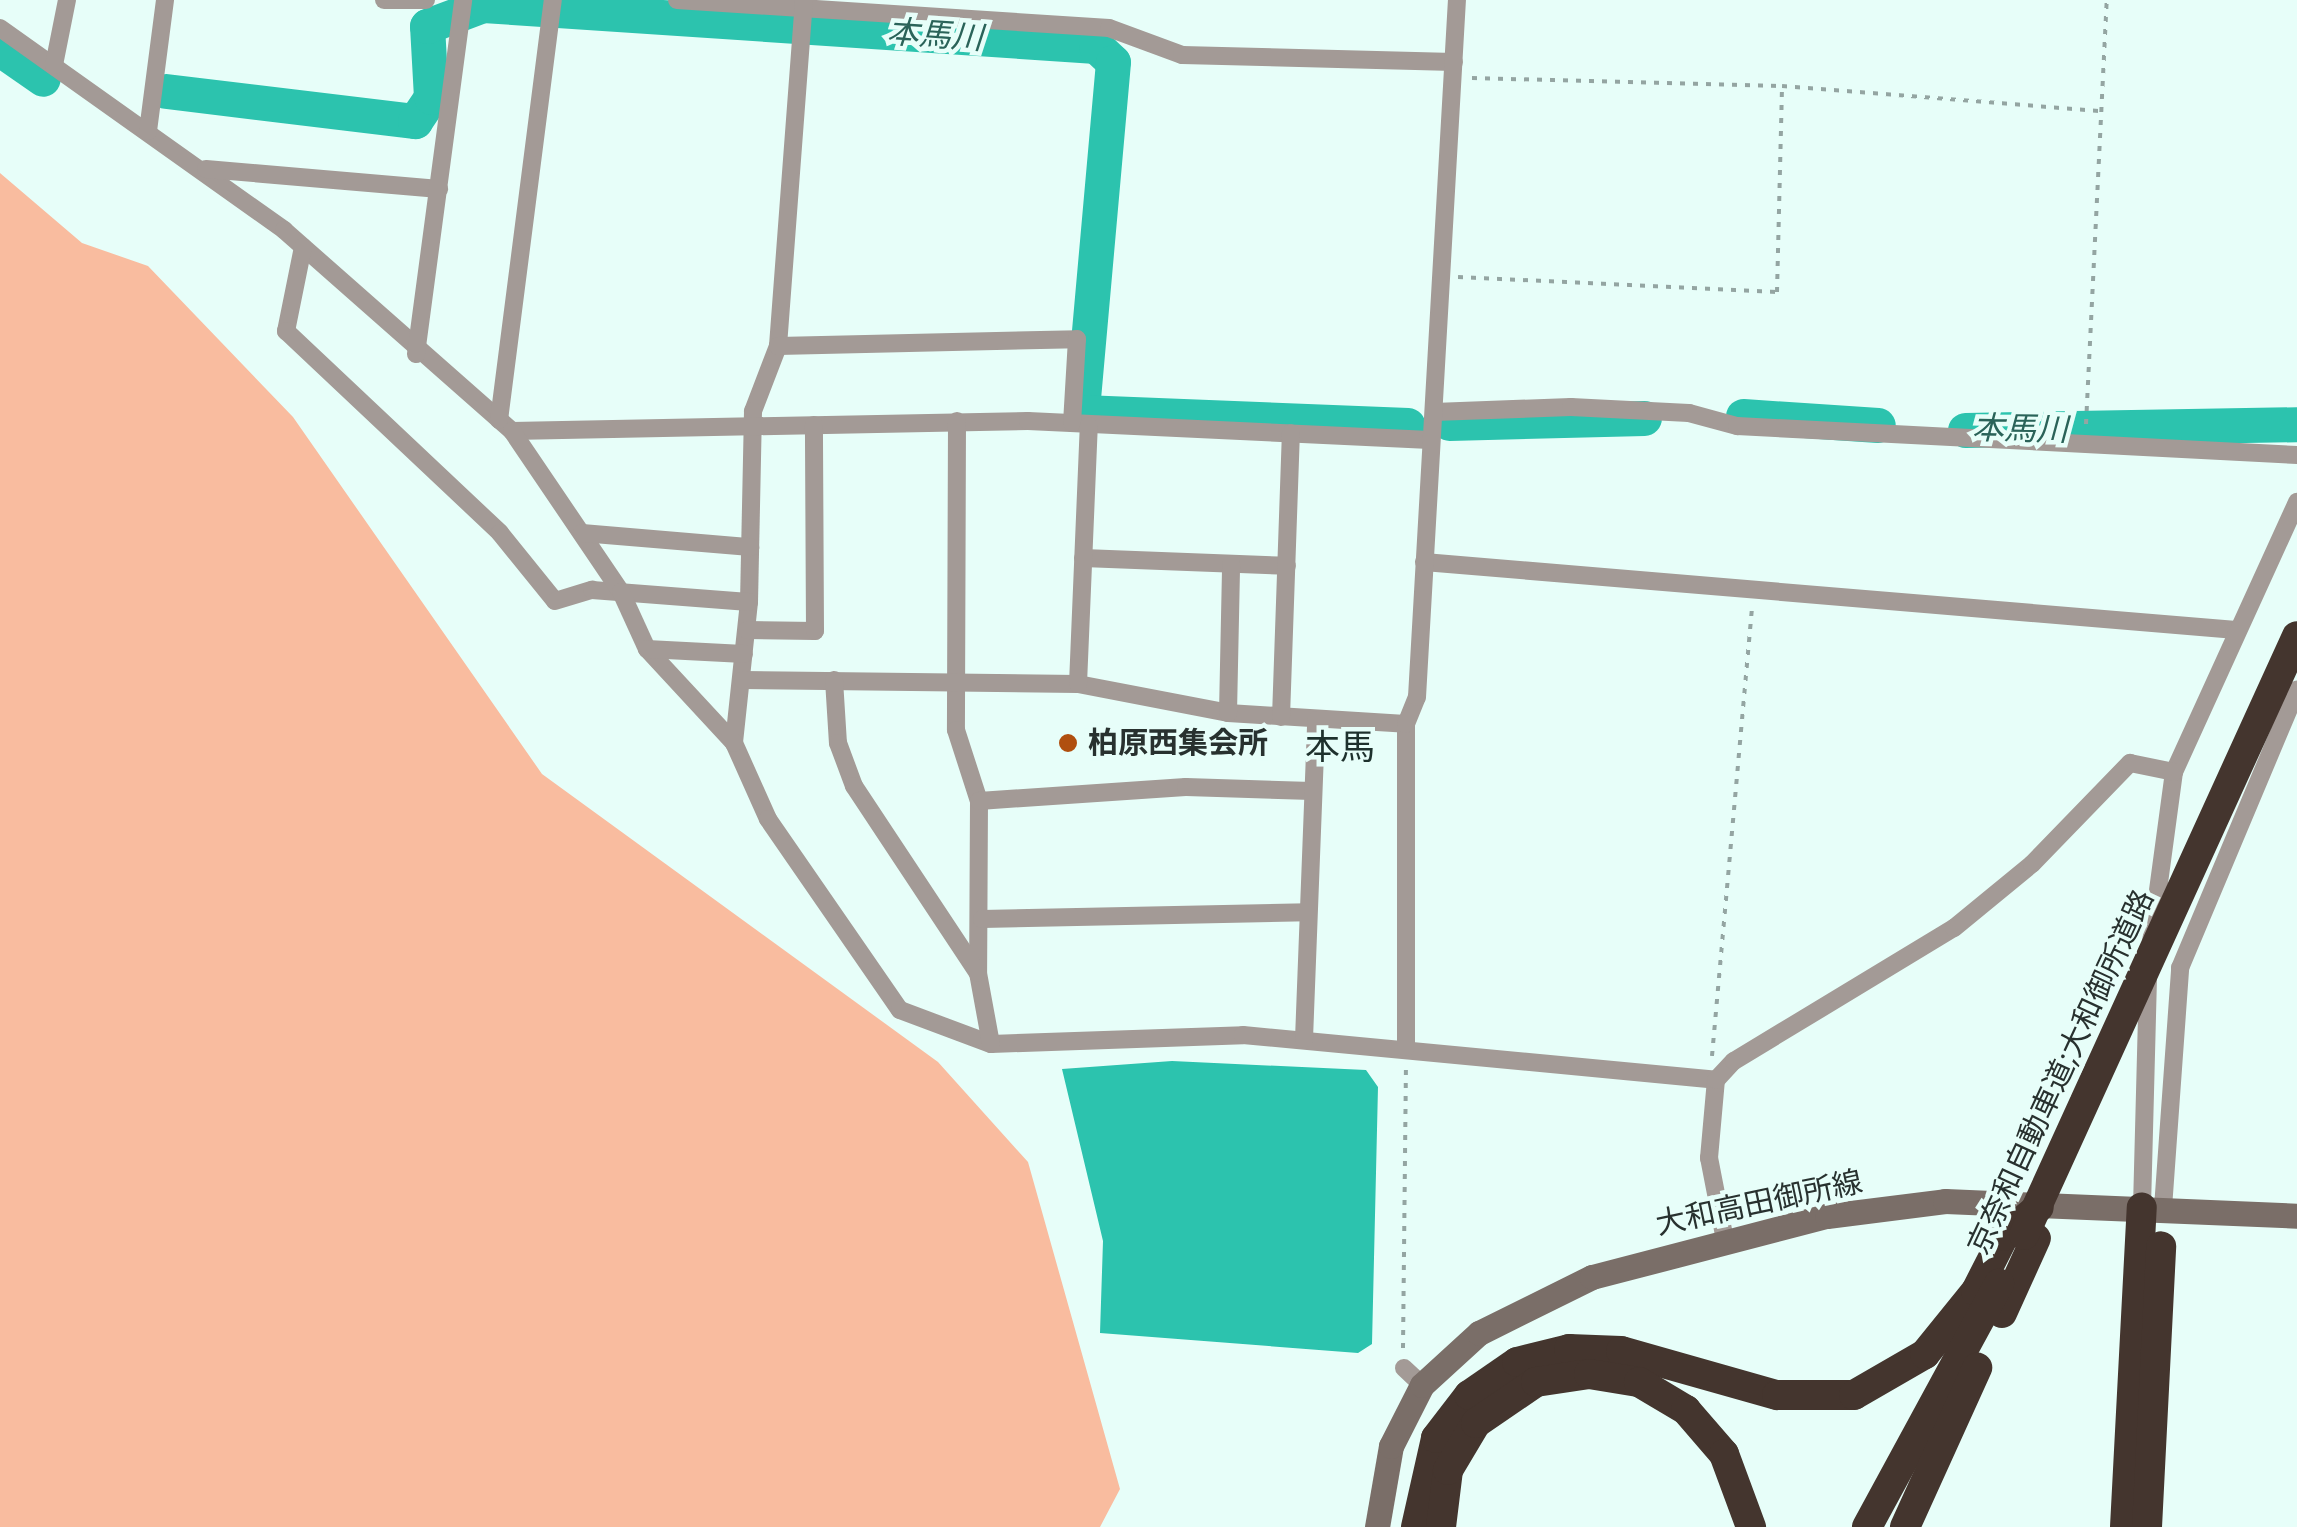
<!DOCTYPE html>
<meta charset="utf-8">
<style>
body{margin:0}
#map{position:relative;width:2297px;height:1527px;overflow:hidden;background:#e7fef9;font-family:Poppins,"Noto Sans JP",sans-serif}
div>[style]{position:absolute}
[style*='--x']{left:calc(var(--x)*1px);top:calc(var(--y)*1px);width:calc(var(--w)*1px);rotate:calc(var(--a)*1deg)}
.green>*{inset:0;background:#f9bc9f}
.water>*{inset:0;background:#2cc3ae}
.river>*{height:35px;margin:-17.5px;padding:0 17.5px;transform-origin:17.5px;border-radius:17.5px;background:#2cc3ae}
.path>*{height:4px;margin-top:-2px;transform-origin:0;background:repeating-linear-gradient(90deg,#94a5a2 0 5px,transparent 0 13px)}
.minor>*{height:18px;margin:-9px;padding:0 9px;transform-origin:9px;border-radius:9px;background:#a39a96}
.secondary>*{height:25px;margin:-12.5px;padding:0 12.5px;transform-origin:12.5px;border-radius:12.5px;background:#7a6e68}
.motorway>*{height:30px;margin:-15px;padding:0 15px;transform-origin:15px;border-radius:15px;background:#44352e}
.motorway-bridge>*{height:30px;margin:-15px;padding:0 15px;transform-origin:15px;border-radius:15px;background:#44352e}
.dots>*{width:28px;height:28px;translate:-50% -50%;box-sizing:border-box;border:5px solid #e7fef9;border-radius:50%}
span{translate:-50% -50%;white-space:nowrap;text-align:center;line-height:1.15;-webkit-text-stroke:9px #e7fef9;paint-order:stroke}
.poi-label{font-size:30px;color:#28312f;font-weight:700}
.left{translate:0 -50%;text-align:left}
.street-label{font-size:30px;color:#28312f}
.water-label{font-size:32px;color:#2a6359;font-style:italic}
.quarter-label{font-size:35px;color:#1e312d}
</style>
<div id="map">
<div class="green">
<i style="clip-path:polygon(0 173px,82px 243px,148px 266px,293px 417px,542px 774px,938px 1062px,1028px 1162px,1120px 1489px,1100px 1527px,0 1527px)"></i>
</div>
<div class="water">
<i style="clip-path:polygon(1172px 1061px,1366px 1070px,1378px 1087px,1372px 1344px,1358px 1353px,1100px 1333px,1103px 1241px,1062px 1069px)"></i>
</div>
<div class="river">
<i style="--x:0;--y:49;--w:52;--a:34.9"></i>
<i style="--x:166;--y:91;--w:251;--a:6.9"></i>
<i style="--x:415;--y:121;--w:29;--a:-56"></i>
<i style="--x:431;--y:97;--w:71;--a:-93.2"></i>
<i style="--x:427;--y:26;--w:60;--a:-20.6"></i>
<i style="--x:483;--y:5;--w:614;--a:3.83"></i>
<i style="--x:1096;--y:46;--w:23;--a:43"></i>
<i style="--x:1113;--y:62;--w:351;--a:95.1"></i>
<i style="--x:1082;--y:412;--w:326;--a:2.3"></i>
<i style="--x:1743;--y:416;--w:135;--a:3.8"></i>
<i style="--x:1449;--y:423;--w:195;--a:-1.5"></i>
<i style="--x:1965;--y:430;--w:332;--a:-1"></i>
</div>
<div class="path">
<i style="--x:1472;--y:78;--w:310;--a:1.5"></i>
<i style="--x:1782;--y:86;--w:321;--a:4.5"></i>
<i style="--x:1458;--y:277;--w:319;--a:2.7"></i>
<i style="--x:1777;--y:292;--w:206;--a:-88.6"></i>
<i style="--x:2086;--y:424;--w:425;--a:-87.2"></i>
<i style="--x:1712;--y:1056;--w:450;--a:-84.9"></i>
<i style="--x:1403;--y:1348;--w:280;--a:-89.4"></i>
</div>
<div class="minor">
<i style="--x:384;--y:0;--w:42;--a:0"></i>
<i style="--x:677;--y:0;--w:433;--a:3.7"></i>
<i style="--x:1109;--y:28;--w:78;--a:20.3"></i>
<i style="--x:1182;--y:55;--w:272;--a:1.5"></i>
<i style="--x:804;--y:0;--w:347;--a:94.3"></i>
<i style="--x:778;--y:346;--w:70;--a:111"></i>
<i style="--x:753;--y:411;--w:191;--a:91.2"></i>
<i style="--x:749;--y:602;--w:142;--a:96.1"></i>
<i style="--x:734;--y:743;--w:83;--a:65.9"></i>
<i style="--x:768;--y:819;--w:232;--a:55.4"></i>
<i style="--x:900;--y:1010;--w:97;--a:20.5"></i>
<i style="--x:991;--y:1044;--w:252;--a:-2"></i>
<i style="--x:1243;--y:1035;--w:475;--a:5.4"></i>
<i style="--x:0;--y:28;--w:349;--a:35.4"></i>
<i style="--x:284;--y:230;--w:304;--a:41.4"></i>
<i style="--x:512;--y:431;--w:516;--a:-1.11"></i>
<i style="--x:1028;--y:421;--w:397;--a:2.7"></i>
<i style="--x:54;--y:65;--w:66;--a:-78.7"></i>
<i style="--x:148;--y:131;--w:132;--a:-82.6"></i>
<i style="--x:206;--y:169;--w:234;--a:4.9"></i>
<i style="--x:303;--y:247;--w:86;--a:101.4"></i>
<i style="--x:286;--y:331;--w:294;--a:43.3"></i>
<i style="--x:500;--y:533;--w:87;--a:51"></i>
<i style="--x:555;--y:601;--w:39;--a:-17"></i>
<i style="--x:592;--y:590;--w:157;--a:4.4"></i>
<i style="--x:778;--y:346;--w:299;--a:-1.3"></i>
<i style="--x:1077;--y:339;--w:84;--a:93.4"></i>
<i style="--x:416;--y:354;--w:357;--a:-82.4"></i>
<i style="--x:1434;--y:412;--w:137;--a:-2.1"></i>
<i style="--x:1571;--y:407;--w:118;--a:2.9"></i>
<i style="--x:1689;--y:413;--w:50;--a:15.2"></i>
<i style="--x:1737;--y:426;--w:561;--a:2.96"></i>
<i style="--x:499;--y:420;--w:423;--a:-82.7"></i>
<i style="--x:957;--y:421;--w:309;--a:90.2"></i>
<i style="--x:956;--y:730;--w:75;--a:72.1"></i>
<i style="--x:979;--y:801;--w:172;--a:90.3"></i>
<i style="--x:978;--y:973;--w:72;--a:79.6"></i>
<i style="--x:512;--y:431;--w:194;--a:55.9"></i>
<i style="--x:621;--y:592;--w:63;--a:65.5"></i>
<i style="--x:647;--y:649;--w:128;--a:47.2"></i>
<i style="--x:582;--y:533;--w:169;--a:4.8"></i>
<i style="--x:1083;--y:558;--w:204;--a:2.2"></i>
<i style="--x:1424;--y:562;--w:815;--a:4.79"></i>
<i style="--x:747;--y:630;--w:68;--a:0.8"></i>
<i style="--x:815;--y:631;--w:206;--a:-90.3"></i>
<i style="--x:647;--y:649;--w:97;--a:3"></i>
<i style="--x:743;--y:680;--w:335;--a:0.7"></i>
<i style="--x:1078;--y:684;--w:153;--a:10.9"></i>
<i style="--x:1228;--y:713;--w:178;--a:3.5"></i>
<i style="--x:834;--y:680;--w:63;--a:86.4"></i>
<i style="--x:838;--y:743;--w:46;--a:69.6"></i>
<i style="--x:854;--y:786;--w:224;--a:56.5"></i>
<i style="--x:1078;--y:684;--w:258;--a:-87.6"></i>
<i style="--x:1228;--y:713;--w:149;--a:-88.8"></i>
<i style="--x:1281;--y:717;--w:284;--a:-88"></i>
<i style="--x:979;--y:801;--w:207;--a:-3.9"></i>
<i style="--x:1186;--y:787;--w:126;--a:1.8"></i>
<i style="--x:982;--y:919;--w:325;--a:-1.2"></i>
<i style="--x:2151;--y:942;--w:172;--a:-82.3"></i>
<i style="--x:2174;--y:772;--w:297;--a:-65.5"></i>
<i style="--x:1304;--y:1039;--w:319;--a:-87.8"></i>
<i style="--x:1406;--y:1047;--w:323;--a:-90"></i>
<i style="--x:1406;--y:724;--w:29;--a:-68"></i>
<i style="--x:1417;--y:697;--w:698;--a:-86.72"></i>
<i style="--x:2142;--y:1207;--w:229;--a:-88.5"></i>
<i style="--x:2163;--y:1208;--w:241;--a:-85.9"></i>
<i style="--x:2180;--y:968;--w:302;--a:-67.2"></i>
<i style="--x:1725;--y:1240;--w:84;--a:-101"></i>
<i style="--x:1709;--y:1158;--w:78;--a:-84.9"></i>
<i style="--x:1716;--y:1080;--w:26;--a:-47"></i>
<i style="--x:1734;--y:1061;--w:257;--a:-31.2"></i>
<i style="--x:1954;--y:928;--w:101;--a:-39.4"></i>
<i style="--x:2032;--y:864;--w:141;--a:-45.9"></i>
<i style="--x:2130;--y:763;--w:45;--a:11.6"></i>
<i style="--x:1404;--y:1368;--w:25;--a:43"></i>
</div>
<div class="secondary">
<i style="--x:1377;--y:1527;--w:82;--a:-80.2"></i>
<i style="--x:1391;--y:1446;--w:68;--a:-63.1"></i>
<i style="--x:1422;--y:1385;--w:77;--a:-42.4"></i>
<i style="--x:1479;--y:1333;--w:126;--a:-26.4"></i>
<i style="--x:1592;--y:1277;--w:243;--a:-14.6"></i>
<i style="--x:1827;--y:1216;--w:119;--a:-7.2"></i>
<i style="--x:1945;--y:1201;--w:352;--a:2.4"></i>
</div>
<div class="motorway">
<i style="--x:2002;--y:1313;--w:82;--a:-65.6"></i>
<i style="--x:1416;--y:1527;--w:91;--a:-77.3"></i>
<i style="--x:1436;--y:1438;--w:54;--a:-52.5"></i>
<i style="--x:1469;--y:1395;--w:58;--a:-34.5"></i>
<i style="--x:1517;--y:1362;--w:54;--a:-14"></i>
<i style="--x:1569;--y:1349;--w:52;--a:2.2"></i>
<i style="--x:1621;--y:1351;--w:162;--a:15.8"></i>
<i style="--x:1777;--y:1395;--w:77;--a:0"></i>
<i style="--x:1854;--y:1395;--w:82;--a:-30"></i>
<i style="--x:1925;--y:1354;--w:81;--a:-51"></i>
<i style="--x:1976;--y:1291;--w:62;--a:-63"></i>
<i style="--x:2004;--y:1236;--w:45;--a:-39.6"></i>
<i style="--x:1441;--y:1527;--w:57;--a:-83"></i>
<i style="--x:1448;--y:1470;--w:55;--a:-59.2"></i>
<i style="--x:1476;--y:1423;--w:73;--a:-34.3"></i>
<i style="--x:1536;--y:1382;--w:54;--a:-8.6"></i>
<i style="--x:1589;--y:1374;--w:51;--a:9.1"></i>
<i style="--x:1639;--y:1382;--w:55;--a:30.8"></i>
<i style="--x:1686;--y:1410;--w:58;--a:49.2"></i>
<i style="--x:1724;--y:1454;--w:78;--a:69.7"></i>
<i style="--x:1867;--y:1527;--w:277;--a:-61.5"></i>
<i style="--x:1905;--y:1527;--w:175;--a:-65.6"></i>
<i style="--x:2125;--y:1527;--w:320;--a:-87"></i>
<i style="--x:2147;--y:1527;--w:281;--a:-87.1"></i>
</div>
<div class="motorway-bridge">
<i style="--x:2024;--y:1235;--w:658;--a:-65.5"></i>
</div>
<div class="dots">
<i style="left:1068px;top:743px;background:#b04f0f"></i>
</div>
<div class="poi-label">
<span class="left" style="left:1088px;top:743px">柏原西集会所</span>
</div>
<div class="street-label">
<span style="left:2061px;top:1072px;rotate:-65deg">京奈和自動車道;大和御所道路</span>
<span style="left:1759px;top:1203px;rotate:-12deg">大和高田御所線</span>
</div>
<div class="water-label">
<span style="left:935px;top:35px;rotate:4deg">本馬川</span>
<span style="left:2020px;top:429px;rotate:1deg">本馬川</span>
</div>
<div class="quarter-label">
<span style="left:1340px;top:747px">本馬</span>
</div>
</div>
